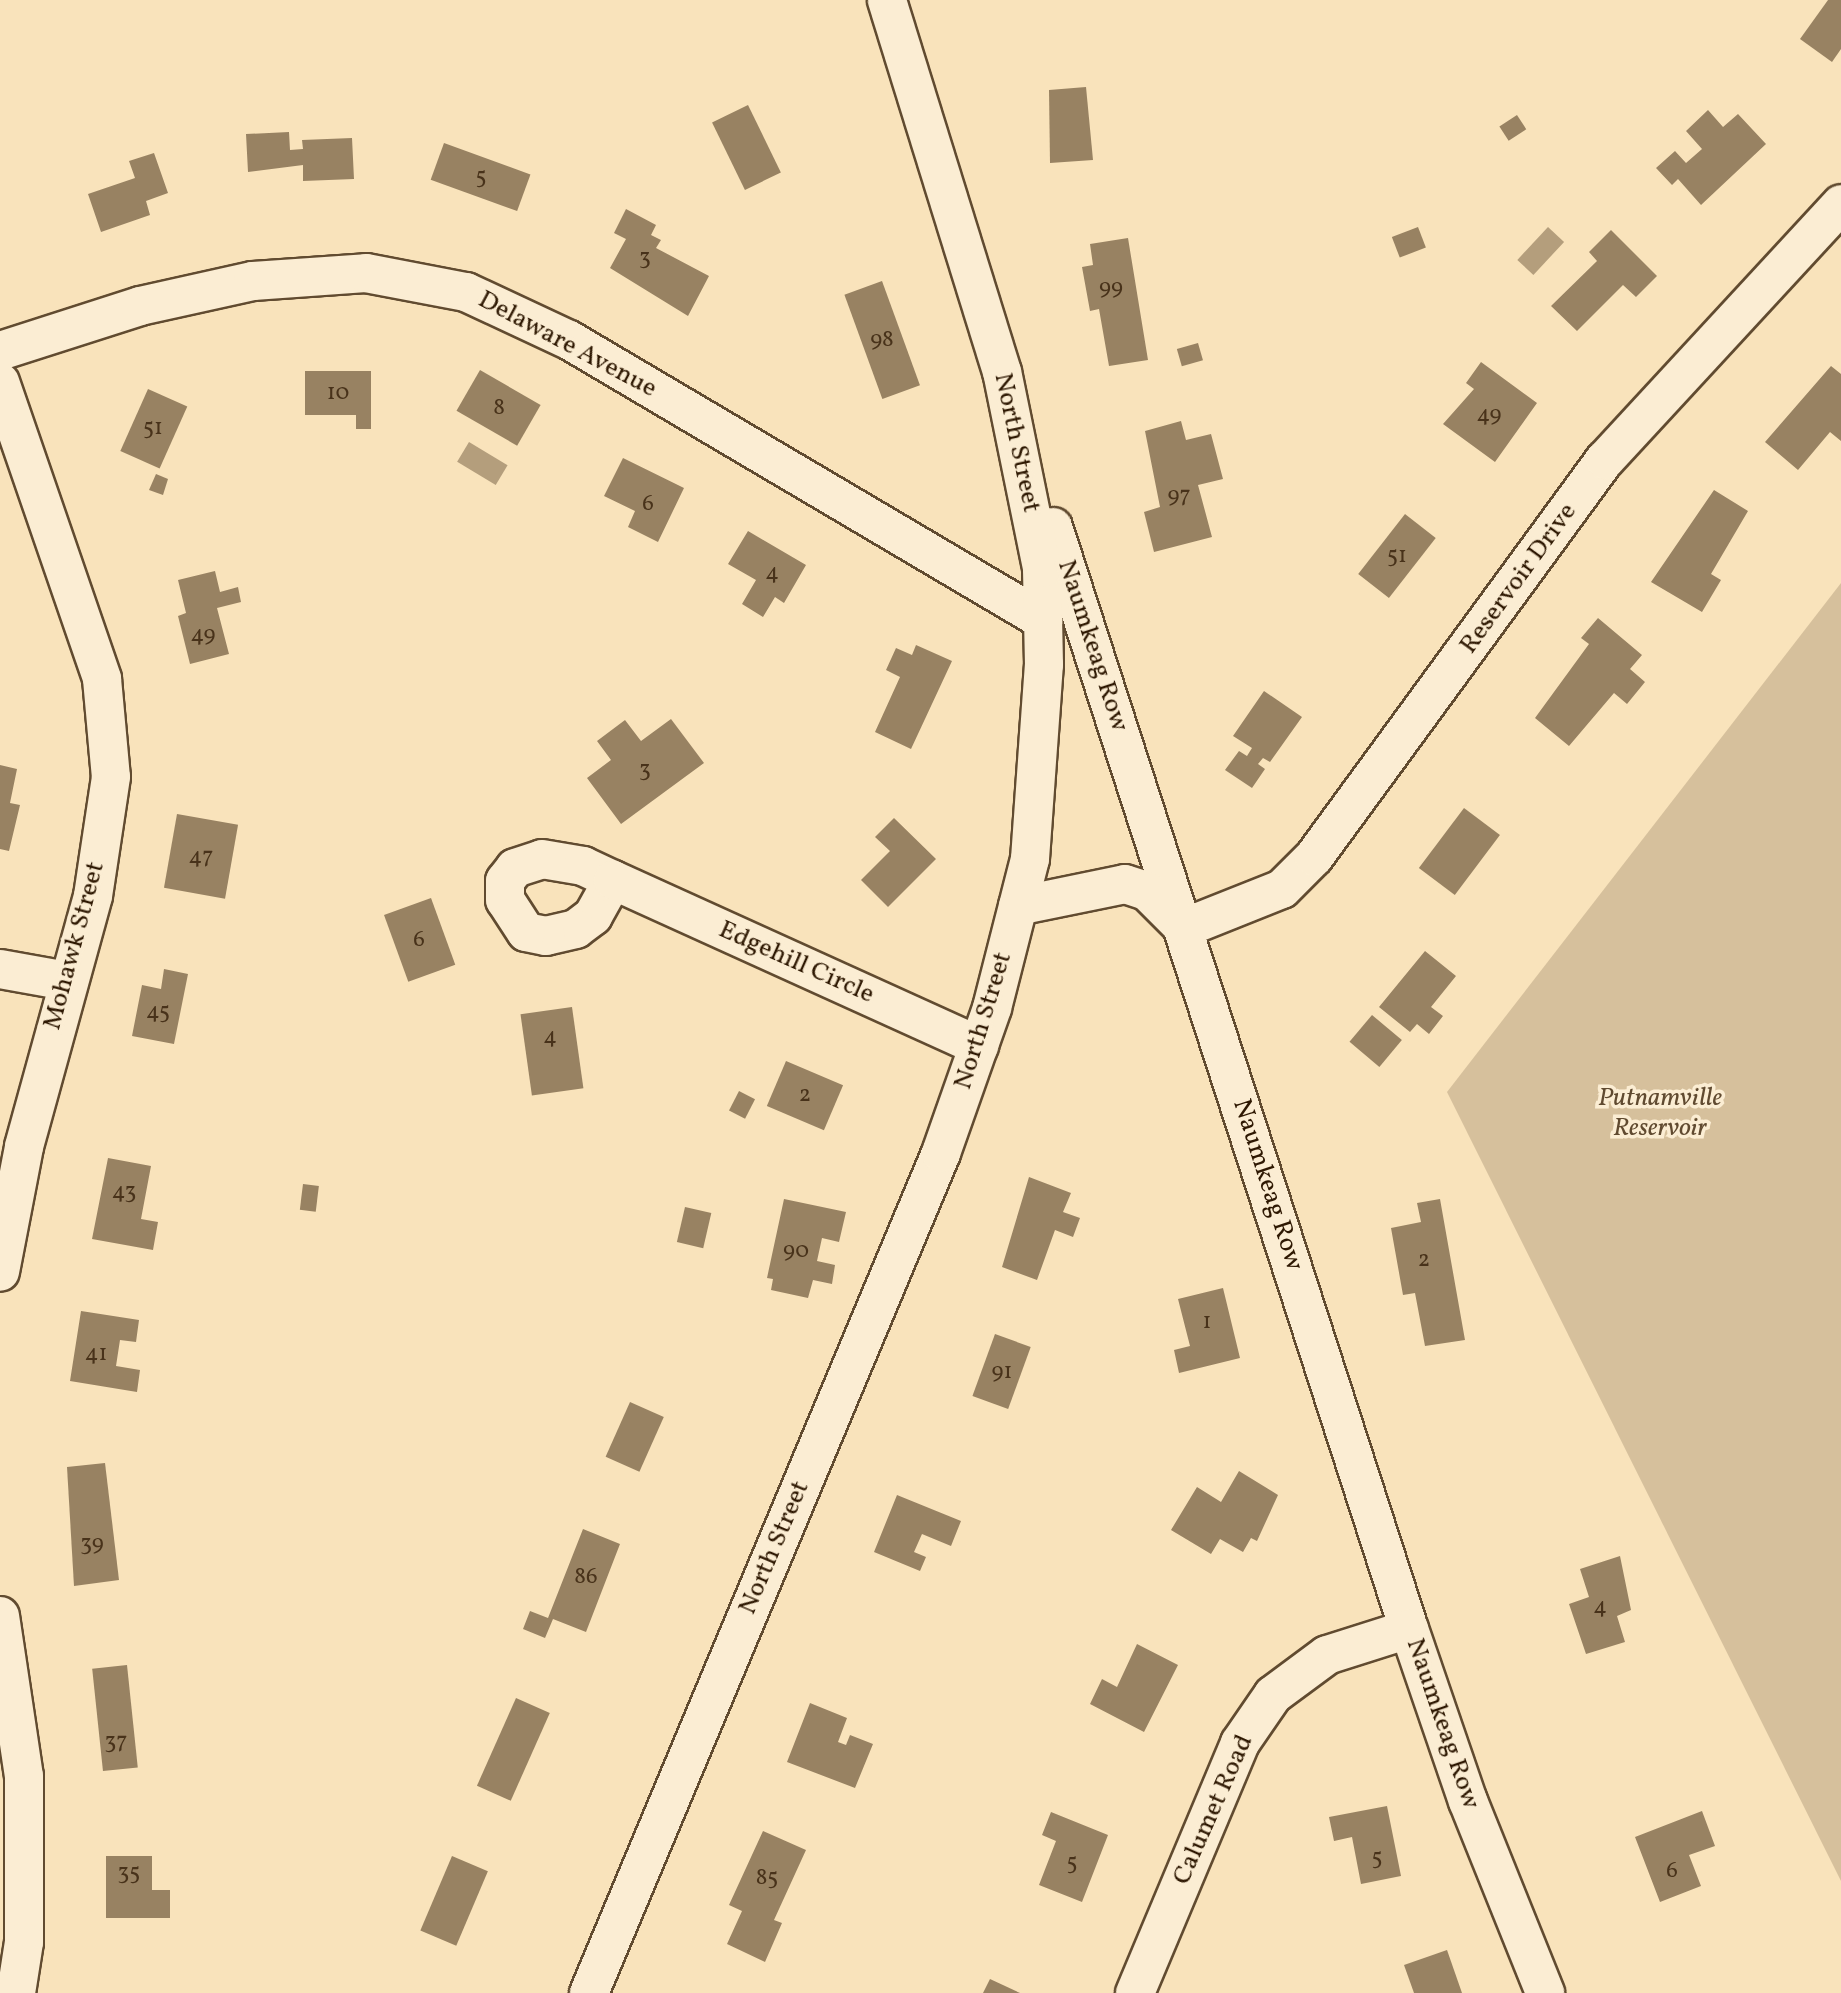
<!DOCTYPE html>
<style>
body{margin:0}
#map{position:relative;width:1841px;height:1993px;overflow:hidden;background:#f9e3bb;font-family:Vollkorn,serif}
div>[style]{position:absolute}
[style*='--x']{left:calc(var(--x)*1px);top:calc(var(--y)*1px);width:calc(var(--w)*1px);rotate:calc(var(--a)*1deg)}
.green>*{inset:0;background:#d6c09c}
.water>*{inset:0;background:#b49e7c;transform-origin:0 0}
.building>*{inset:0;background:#988262;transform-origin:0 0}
.roads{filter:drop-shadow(2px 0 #614b30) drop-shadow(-2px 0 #614b30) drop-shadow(0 2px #614b30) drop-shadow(0 -2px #614b30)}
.minor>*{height:38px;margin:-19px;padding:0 19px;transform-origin:19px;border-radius:19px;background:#fbedd3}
span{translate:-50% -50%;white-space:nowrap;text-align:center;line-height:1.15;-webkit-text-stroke:7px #fbedd3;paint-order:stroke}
.number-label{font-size:23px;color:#48321a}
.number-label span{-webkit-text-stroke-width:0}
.street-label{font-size:26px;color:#2e1802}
.park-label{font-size:26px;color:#604a30;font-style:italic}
</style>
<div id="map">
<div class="green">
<i style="clip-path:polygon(1841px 583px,1841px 1881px,1447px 1092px)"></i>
</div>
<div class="water">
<i style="left:1548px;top:227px;width:22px;height:45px;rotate:43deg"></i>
<i style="left:469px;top:442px;width:45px;height:23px;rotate:31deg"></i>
</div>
<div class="building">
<i style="clip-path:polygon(1828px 0,1841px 0,1841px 49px,1832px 62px,1800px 39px)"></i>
<i style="clip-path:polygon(1086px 87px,1093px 160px,1050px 163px,1049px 90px)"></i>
<i style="left:748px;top:105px;width:75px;height:40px;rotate:64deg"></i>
<i style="clip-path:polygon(1708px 110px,1723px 127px,1738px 114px,1766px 144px,1701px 205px,1678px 179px,1672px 185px,1656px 168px,1675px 151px,1686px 163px,1702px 149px,1686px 131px)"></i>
<i style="left:1517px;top:115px;width:17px;height:21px;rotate:57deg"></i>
<i style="clip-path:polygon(289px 132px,290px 150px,303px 149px,302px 140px,352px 138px,354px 179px,303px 181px,303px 165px,248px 172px,246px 134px)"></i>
<i style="left:444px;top:143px;width:92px;height:39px;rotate:20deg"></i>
<i style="clip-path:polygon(154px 153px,168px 193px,146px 201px,150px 215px,101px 232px,88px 194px,135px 178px,129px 161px)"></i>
<i style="clip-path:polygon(626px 209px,656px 225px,651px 235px,661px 240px,656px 248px,709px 276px,688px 316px,610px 268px,626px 239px,614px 233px)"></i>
<i style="left:1418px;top:227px;width:22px;height:28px;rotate:69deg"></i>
<i style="clip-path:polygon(1611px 230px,1657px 276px,1636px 297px,1623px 285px,1577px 331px,1551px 306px,1597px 261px,1589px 252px)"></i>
<i style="clip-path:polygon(1128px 238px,1148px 360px,1109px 366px,1099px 309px,1090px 311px,1082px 267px,1093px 265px,1090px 244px)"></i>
<i style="left:882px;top:281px;width:111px;height:40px;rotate:70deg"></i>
<i style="left:1198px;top:343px;width:18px;height:22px;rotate:74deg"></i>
<i style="clip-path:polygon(1481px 362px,1537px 403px,1495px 462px,1443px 424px,1474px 389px,1466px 383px)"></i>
<i style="clip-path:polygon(1831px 366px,1841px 374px,1841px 441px,1830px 432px,1798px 470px,1765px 442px)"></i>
<i style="left:480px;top:370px;width:70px;height:47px;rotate:30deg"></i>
<i style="clip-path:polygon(305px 371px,371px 371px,371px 429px,356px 429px,356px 415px,305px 415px)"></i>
<i style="left:148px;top:389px;width:43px;height:68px;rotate:24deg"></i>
<i style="clip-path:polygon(1181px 421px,1186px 440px,1211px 434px,1223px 479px,1198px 485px,1212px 537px,1154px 552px,1144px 512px,1160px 507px,1145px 431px)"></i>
<i style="clip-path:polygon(623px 458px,684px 488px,658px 542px,628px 527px,635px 511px,604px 496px)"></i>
<i style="clip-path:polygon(156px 474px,168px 479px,163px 495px,149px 490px)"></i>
<i style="clip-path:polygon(1714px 490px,1748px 511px,1711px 574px,1721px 580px,1702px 612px,1651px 582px)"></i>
<i style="left:1405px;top:514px;width:39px;height:76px;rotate:38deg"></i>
<i style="clip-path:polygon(748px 531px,806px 565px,784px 603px,775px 597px,763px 617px,742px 604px,756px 580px,728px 564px)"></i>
<i style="clip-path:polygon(215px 571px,220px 592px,238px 587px,241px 602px,217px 608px,229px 654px,190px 664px,178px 616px,186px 613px,178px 580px)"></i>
<i style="clip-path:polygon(1598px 618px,1642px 655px,1630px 669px,1645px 682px,1627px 704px,1614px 693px,1569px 746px,1535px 718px,1589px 644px,1581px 638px)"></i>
<i style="clip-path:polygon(916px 645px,952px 661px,911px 749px,875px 732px,900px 677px,886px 670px,896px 648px,912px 655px)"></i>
<i style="clip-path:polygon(1264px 691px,1302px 717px,1270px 762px,1263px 758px,1258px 764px,1265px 769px,1252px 788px,1225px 770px,1239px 751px,1247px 756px,1252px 748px,1233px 736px)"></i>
<i style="clip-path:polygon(671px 719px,704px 763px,621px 824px,587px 778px,611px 760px,597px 741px,625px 720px,641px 741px)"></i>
<i style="clip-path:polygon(0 765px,17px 769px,10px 803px,20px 805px,9px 851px,0 849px)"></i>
<i style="left:1464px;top:808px;width:45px;height:75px;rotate:37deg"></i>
<i style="left:177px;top:814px;width:62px;height:75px;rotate:10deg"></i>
<i style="clip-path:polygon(894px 818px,936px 859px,888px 907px,861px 880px,890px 851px,875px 837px)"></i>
<i style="left:431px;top:898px;width:71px;height:50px;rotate:70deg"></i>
<i style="clip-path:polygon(1425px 951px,1456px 976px,1431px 1007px,1443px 1016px,1429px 1034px,1417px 1024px,1410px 1032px,1379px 1007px)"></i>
<i style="clip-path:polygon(164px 969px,188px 974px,174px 1044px,132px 1036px,142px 985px,161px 989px)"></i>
<i style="left:572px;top:1007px;width:82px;height:52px;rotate:82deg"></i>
<i style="left:1372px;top:1015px;width:39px;height:35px;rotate:40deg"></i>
<i style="left:786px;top:1061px;width:62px;height:49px;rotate:23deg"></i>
<i style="left:739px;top:1091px;width:18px;height:22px;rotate:27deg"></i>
<i style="clip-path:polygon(108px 1158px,151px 1166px,141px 1219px,158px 1222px,153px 1250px,92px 1239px)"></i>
<i style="clip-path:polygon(1029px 1177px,1071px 1193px,1063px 1212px,1080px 1218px,1073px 1237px,1055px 1230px,1037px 1280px,1002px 1267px)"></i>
<i style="left:303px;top:1184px;width:16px;height:26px;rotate:7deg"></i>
<i style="clip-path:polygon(784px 1199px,846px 1212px,839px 1242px,822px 1238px,817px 1261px,835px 1265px,832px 1284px,813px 1280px,808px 1298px,771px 1290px,773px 1279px,767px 1278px)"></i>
<i style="clip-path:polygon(1440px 1199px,1465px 1340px,1425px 1346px,1415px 1293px,1403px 1295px,1391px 1228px,1421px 1222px,1417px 1203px)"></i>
<i style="left:685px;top:1207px;width:27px;height:36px;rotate:13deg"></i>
<i style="clip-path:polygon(1223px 1288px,1240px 1358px,1179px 1373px,1174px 1350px,1190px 1346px,1178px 1299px)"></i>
<i style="clip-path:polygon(81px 1311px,139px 1320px,136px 1342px,120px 1340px,116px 1366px,140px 1370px,137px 1392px,70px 1381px)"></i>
<i style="left:995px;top:1334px;width:38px;height:66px;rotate:20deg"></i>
<i style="left:630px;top:1402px;width:37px;height:60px;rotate:24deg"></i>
<i style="clip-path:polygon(105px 1463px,119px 1580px,74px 1586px,67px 1467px)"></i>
<i style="clip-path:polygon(1239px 1471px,1278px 1495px,1257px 1541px,1251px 1538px,1243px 1552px,1220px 1539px,1211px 1554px,1171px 1530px,1197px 1487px,1221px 1502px)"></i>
<i style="clip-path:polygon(897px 1495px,961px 1521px,951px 1546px,922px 1534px,914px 1552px,926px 1557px,920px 1571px,874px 1552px)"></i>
<i style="clip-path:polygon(583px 1529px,620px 1544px,586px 1632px,553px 1619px,545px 1638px,523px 1629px,530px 1611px,548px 1618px)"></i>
<i style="clip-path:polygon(1620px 1556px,1631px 1610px,1617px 1616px,1625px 1642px,1586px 1654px,1569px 1604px,1589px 1597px,1580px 1569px)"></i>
<i style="clip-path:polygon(1137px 1644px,1178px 1665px,1144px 1732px,1090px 1704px,1102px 1679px,1117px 1687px)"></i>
<i style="left:127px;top:1665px;width:103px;height:35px;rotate:84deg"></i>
<i style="left:516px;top:1698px;width:37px;height:96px;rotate:24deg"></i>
<i style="clip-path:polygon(810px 1703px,847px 1718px,838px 1742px,846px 1745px,850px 1735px,873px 1744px,855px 1788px,787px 1762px)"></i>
<i style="clip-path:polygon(1387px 1806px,1401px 1876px,1361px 1884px,1352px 1837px,1334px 1841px,1329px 1817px)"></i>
<i style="clip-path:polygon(1702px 1811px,1715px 1846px,1689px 1855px,1701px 1886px,1660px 1902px,1635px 1837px)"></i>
<i style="clip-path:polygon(1051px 1812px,1108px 1835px,1082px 1902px,1039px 1885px,1056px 1841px,1042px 1835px)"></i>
<i style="clip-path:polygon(763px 1831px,806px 1850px,774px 1920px,782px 1923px,765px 1962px,727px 1944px,742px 1911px,729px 1905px)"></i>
<i style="clip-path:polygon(106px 1856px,152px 1856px,152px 1890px,170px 1890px,170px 1918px,106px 1918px)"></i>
<i style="left:452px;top:1856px;width:39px;height:81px;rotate:23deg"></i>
<i style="clip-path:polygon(1447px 1950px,1462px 1993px,1414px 1993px,1404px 1965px)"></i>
<i style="clip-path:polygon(990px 1979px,1020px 1993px,983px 1993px)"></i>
</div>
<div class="roads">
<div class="minor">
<i style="--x:0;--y:351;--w:147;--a:-17.8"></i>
<i style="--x:140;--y:306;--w:116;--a:-12.5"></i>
<i style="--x:253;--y:281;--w:113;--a:-4"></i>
<i style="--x:366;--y:273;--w:102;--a:10.8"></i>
<i style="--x:466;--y:292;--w:114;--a:25"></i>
<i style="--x:569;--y:340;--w:551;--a:30.57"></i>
<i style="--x:0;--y:382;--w:314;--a:71"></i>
<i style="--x:102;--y:679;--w:98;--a:84.8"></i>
<i style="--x:111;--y:777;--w:120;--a:98.6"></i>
<i style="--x:93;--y:896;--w:260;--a:105.4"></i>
<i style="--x:24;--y:1147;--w:127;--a:100.9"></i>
<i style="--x:1053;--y:527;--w:1158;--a:72.1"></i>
<i style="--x:1409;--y:1629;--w:182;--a:71.1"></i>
<i style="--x:1468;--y:1801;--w:207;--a:68.1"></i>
<i style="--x:613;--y:880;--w:41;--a:119.1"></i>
<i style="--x:593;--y:916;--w:21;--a:143"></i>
<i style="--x:576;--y:929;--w:31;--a:167"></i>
<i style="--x:546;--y:936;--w:20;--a:-169"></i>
<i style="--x:526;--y:932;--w:38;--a:-123"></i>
<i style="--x:505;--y:900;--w:19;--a:-90"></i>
<i style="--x:505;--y:881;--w:16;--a:-52"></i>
<i style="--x:515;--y:868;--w:28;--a:-18"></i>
<i style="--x:542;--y:859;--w:42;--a:9.7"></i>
<i style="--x:583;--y:866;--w:33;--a:25"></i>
<i style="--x:613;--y:880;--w:402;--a:24.4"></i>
<i style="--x:1018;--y:906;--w:109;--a:-11.6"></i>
<i style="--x:1125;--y:884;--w:23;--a:18"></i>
<i style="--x:1147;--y:891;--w:47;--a:45"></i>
<i style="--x:1184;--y:928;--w:105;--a:-21.7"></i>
<i style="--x:1282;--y:889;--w:45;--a:-45"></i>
<i style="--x:1314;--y:857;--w:492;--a:-53.8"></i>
<i style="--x:1605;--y:460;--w:348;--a:-47.3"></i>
<i style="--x:0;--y:969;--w:68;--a:10.2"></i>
<i style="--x:0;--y:1616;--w:162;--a:81.5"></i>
<i style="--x:24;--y:1776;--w:166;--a:90"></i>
<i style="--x:24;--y:1942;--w:52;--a:98.9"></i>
<i style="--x:589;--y:1993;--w:911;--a:-67.26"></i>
<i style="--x:941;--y:1153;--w:154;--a:-70.6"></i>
<i style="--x:992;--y:1008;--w:154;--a:-75.7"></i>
<i style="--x:1030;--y:859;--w:195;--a:-85.9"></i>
<i style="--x:1044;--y:665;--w:97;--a:-91.2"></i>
<i style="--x:1042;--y:568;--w:200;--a:-101.5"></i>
<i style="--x:1002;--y:372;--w:389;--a:-107.2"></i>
<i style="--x:1135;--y:1993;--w:271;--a:-67.2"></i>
<i style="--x:1240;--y:1743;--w:58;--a:-55.5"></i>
<i style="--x:1273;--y:1695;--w:67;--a:-36.5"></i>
<i style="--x:1327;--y:1655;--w:86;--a:-17.6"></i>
</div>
</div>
<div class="number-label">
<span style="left:481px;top:177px">5</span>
<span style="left:645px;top:258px">3</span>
<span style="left:1111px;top:288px">99</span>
<span style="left:882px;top:340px">98</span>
<span style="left:338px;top:393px">10</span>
<span style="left:499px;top:408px">8</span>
<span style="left:1489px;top:415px">49</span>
<span style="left:153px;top:428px">51</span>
<span style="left:1179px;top:496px">97</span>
<span style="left:648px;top:504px">6</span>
<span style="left:1397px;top:556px">51</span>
<span style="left:772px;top:573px">4</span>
<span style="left:203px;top:635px">49</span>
<span style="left:645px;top:770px">3</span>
<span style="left:201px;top:857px">47</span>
<span style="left:419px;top:940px">6</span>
<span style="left:158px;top:1012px">45</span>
<span style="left:550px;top:1037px">4</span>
<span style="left:805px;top:1095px">2</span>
<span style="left:124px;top:1192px">43</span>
<span style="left:796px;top:1251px">90</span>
<span style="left:1424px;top:1260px">2</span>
<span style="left:1207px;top:1322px">1</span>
<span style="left:96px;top:1354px">41</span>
<span style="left:1002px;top:1372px">91</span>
<span style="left:92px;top:1544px">39</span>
<span style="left:586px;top:1577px">86</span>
<span style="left:1600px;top:1607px">4</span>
<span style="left:116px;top:1742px">37</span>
<span style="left:1377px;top:1858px">5</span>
<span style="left:1072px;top:1863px">5</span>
<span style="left:1672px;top:1871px">6</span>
<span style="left:129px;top:1873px">35</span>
<span style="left:767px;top:1878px">85</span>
</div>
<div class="street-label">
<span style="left:567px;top:345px;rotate:28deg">Delaware Avenue</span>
<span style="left:1016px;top:443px;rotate:78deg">North Street</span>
<span style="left:1519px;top:579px;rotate:-54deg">Reservoir Drive</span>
<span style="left:1092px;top:646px;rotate:72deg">Naumkeag Row</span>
<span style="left:75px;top:946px;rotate:-75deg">Mohawk Street</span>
<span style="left:796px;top:963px;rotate:24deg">Edgehill Circle</span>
<span style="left:984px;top:1021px;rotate:-73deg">North Street</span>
<span style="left:1267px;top:1185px;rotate:72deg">Naumkeag Row</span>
<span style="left:775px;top:1548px;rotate:-67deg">North Street</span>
<span style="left:1442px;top:1724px;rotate:71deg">Naumkeag Row</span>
<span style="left:1214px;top:1810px;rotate:-66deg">Calumet Road</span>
</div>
<div class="park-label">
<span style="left:1660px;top:1114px">Putnamville<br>Reservoir</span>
</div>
</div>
